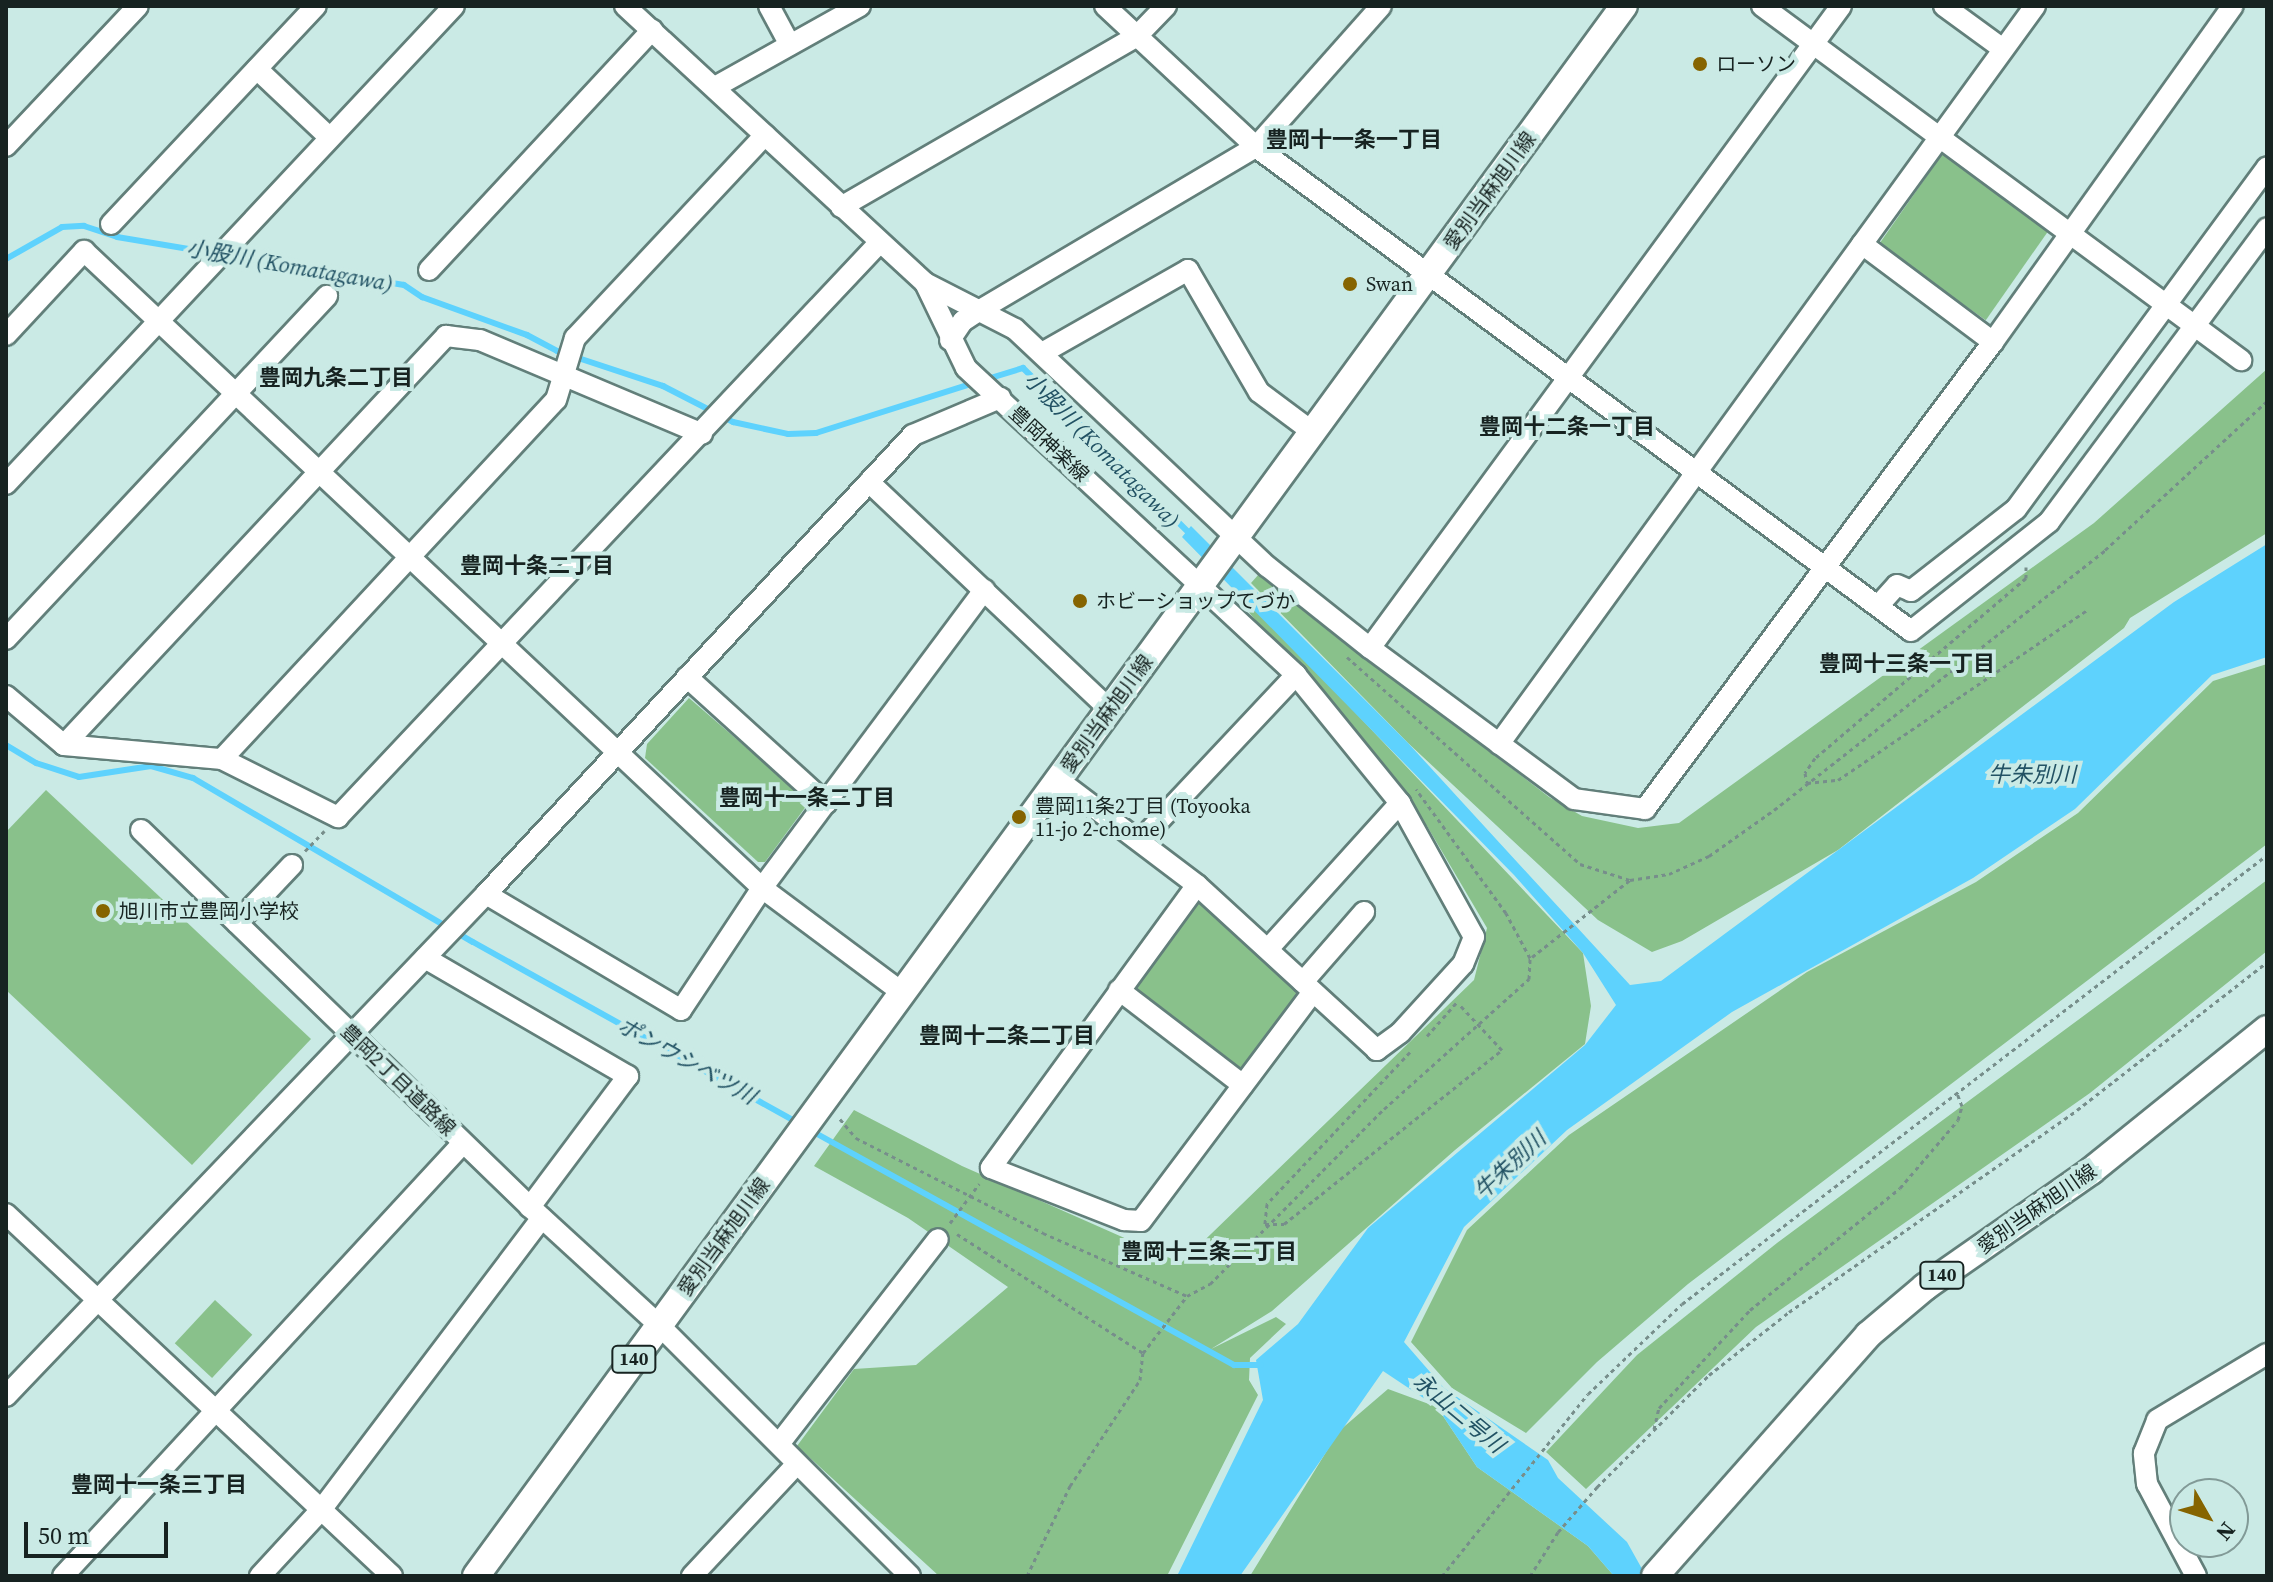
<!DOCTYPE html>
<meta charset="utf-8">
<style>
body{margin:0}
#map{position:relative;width:2273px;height:1582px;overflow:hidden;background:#caeae5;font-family:"Source Serif 4","Noto Sans JP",serif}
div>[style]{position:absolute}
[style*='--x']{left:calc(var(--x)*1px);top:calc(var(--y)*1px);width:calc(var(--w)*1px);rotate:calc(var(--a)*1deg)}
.green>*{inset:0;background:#89c18b;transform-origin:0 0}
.water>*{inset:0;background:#5ed2fd}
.stream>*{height:6px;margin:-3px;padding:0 3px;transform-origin:3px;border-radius:3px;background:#5ed2fd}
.path>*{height:3px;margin-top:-1.5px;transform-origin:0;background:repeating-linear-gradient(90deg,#778e8b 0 4px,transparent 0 8px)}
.roads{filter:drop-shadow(2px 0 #627f7a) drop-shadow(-2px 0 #627f7a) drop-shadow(0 2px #627f7a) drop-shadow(0 -2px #627f7a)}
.minor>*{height:20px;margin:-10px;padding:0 10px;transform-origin:10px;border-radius:10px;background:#fff}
.major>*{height:26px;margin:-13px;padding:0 13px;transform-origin:13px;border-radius:13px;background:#fff}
.dots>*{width:22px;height:22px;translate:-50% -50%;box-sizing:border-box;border:4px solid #caeae5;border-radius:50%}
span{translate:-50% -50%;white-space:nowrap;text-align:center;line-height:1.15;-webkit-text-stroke:8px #caeae5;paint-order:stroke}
.shield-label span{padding:2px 6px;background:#caeae5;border:2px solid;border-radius:6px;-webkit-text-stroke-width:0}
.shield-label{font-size:18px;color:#172321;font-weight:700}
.poi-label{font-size:20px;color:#172321}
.left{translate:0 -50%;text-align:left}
.street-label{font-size:20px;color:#172321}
.neighbourhood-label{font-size:22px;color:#172321;font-weight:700}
.water-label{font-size:22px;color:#225264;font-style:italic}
.frame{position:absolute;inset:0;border:8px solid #172321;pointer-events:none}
.north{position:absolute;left:2169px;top:1478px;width:80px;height:80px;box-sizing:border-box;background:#caeae5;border:2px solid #829a97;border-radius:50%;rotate:129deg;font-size:22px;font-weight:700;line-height:32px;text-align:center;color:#172321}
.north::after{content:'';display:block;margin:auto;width:28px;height:36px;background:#866400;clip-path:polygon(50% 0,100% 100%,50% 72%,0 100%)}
.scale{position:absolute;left:24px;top:1522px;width:144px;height:36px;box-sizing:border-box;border:4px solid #172321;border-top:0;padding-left:10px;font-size:24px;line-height:28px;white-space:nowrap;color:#172321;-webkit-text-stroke:6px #caeae5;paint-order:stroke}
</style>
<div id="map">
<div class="green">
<i style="left:1945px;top:150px;width:131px;height:116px;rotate:35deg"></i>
<i style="clip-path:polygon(2267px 369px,2267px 533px,2130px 618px,2124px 628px,1838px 850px,1682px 941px,1652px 952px,1598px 920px,1408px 743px,1251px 583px,1259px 574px,1549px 797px,1582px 816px,1638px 828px,1679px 823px,2094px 523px)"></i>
<i style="clip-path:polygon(1241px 592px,1583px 953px,1591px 1006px,1585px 1044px,1455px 1150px,1272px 1311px,1211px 1349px,1276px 1317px,1286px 1324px,1250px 1358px,1249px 1380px,1258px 1395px,1167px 1576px,939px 1576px,797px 1446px,854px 1369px,916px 1365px,1008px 1287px,908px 1218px,814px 1166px,854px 1110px,962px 1166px,1181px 1263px,1474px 980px,1487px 928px,1427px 826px,1237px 598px)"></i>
<i style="clip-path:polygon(2267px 664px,2267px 844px,1688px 1284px,1597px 1362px,1526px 1433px,1452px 1388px,1411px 1342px,1467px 1230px,1569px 1135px,1807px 972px,1976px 882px,2078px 813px,2213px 681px)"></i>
<i style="clip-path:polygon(689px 698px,806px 799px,807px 805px,765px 862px,758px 862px,645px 758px,647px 744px)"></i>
<i style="clip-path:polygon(46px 790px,311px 1039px,192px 1165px,6px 990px,6px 832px)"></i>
<i style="clip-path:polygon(2267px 880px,2267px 951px,2090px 1093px,1756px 1327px,1586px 1489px,1546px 1452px,1637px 1355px,1777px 1243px)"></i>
<i style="clip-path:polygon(1199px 901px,1298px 993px,1238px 1072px,1134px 992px)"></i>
<i style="left:215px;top:1300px;width:51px;height:59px;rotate:43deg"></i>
<i style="clip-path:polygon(1388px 1389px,1437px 1407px,1477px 1467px,1588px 1546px,1614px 1576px,1250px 1576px,1339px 1431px)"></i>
</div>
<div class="water">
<i style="clip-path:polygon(1191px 526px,1408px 743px,1630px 985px,1661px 981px,2174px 602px,2267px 544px,2267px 657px,2212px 675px,2075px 809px,1973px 878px,1732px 1012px,1567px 1130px,1464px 1227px,1404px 1342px,1444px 1388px,1548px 1460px,1558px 1478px,1627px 1542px,1646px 1576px,1614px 1576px,1588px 1546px,1477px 1467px,1437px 1407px,1383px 1371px,1240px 1576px,1177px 1576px,1263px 1400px,1256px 1360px,1298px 1324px,1368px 1228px,1585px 1045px,1616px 1005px,1583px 953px,1514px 875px,1182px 537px)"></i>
</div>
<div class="stream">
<i style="--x:6;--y:259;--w:64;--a:-29.7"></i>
<i style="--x:62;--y:227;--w:22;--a:-3"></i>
<i style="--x:84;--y:226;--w:35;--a:18"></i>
<i style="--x:117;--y:237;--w:291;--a:9.5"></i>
<i style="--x:404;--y:285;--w:22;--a:34"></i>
<i style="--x:422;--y:297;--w:112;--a:19.9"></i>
<i style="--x:527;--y:335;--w:34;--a:28"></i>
<i style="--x:557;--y:351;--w:112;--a:18.3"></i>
<i style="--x:663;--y:386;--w:79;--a:27.2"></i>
<i style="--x:733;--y:422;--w:56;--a:12.3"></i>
<i style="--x:788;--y:434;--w:28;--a:-2"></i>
<i style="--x:816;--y:433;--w:166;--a:-17.6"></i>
<i style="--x:984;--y:380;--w:41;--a:-17.1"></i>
<i style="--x:1023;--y:368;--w:237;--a:44.8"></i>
<i style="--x:6;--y:745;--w:35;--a:31"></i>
<i style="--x:36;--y:763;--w:45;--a:18"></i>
<i style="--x:79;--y:777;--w:73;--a:-8.7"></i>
<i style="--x:151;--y:766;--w:44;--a:15.9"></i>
<i style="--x:193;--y:778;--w:324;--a:30.4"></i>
<i style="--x:473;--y:942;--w:374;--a:29.1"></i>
<i style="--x:810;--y:1130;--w:485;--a:29"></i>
<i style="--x:1234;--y:1365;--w:27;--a:0"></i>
</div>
<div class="path">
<i style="--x:2026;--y:567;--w:11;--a:90"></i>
<i style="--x:2026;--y:578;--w:277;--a:139.5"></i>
<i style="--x:1815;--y:758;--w:18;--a:124"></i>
<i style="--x:1805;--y:773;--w:10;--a:79"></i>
<i style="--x:1807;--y:783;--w:31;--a:-6"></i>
<i style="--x:1838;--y:780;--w:301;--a:-34.3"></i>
<i style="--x:1347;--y:657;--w:312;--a:41.6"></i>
<i style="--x:1580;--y:864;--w:52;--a:17.7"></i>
<i style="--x:1630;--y:880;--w:39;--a:-9"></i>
<i style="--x:1669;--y:874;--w:44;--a:-24.2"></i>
<i style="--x:1709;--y:856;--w:80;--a:-35.3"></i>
<i style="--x:1774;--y:810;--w:421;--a:-38.1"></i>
<i style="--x:2105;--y:550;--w:220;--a:-42.6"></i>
<i style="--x:305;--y:851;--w:28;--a:-46"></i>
<i style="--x:1532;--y:957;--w:125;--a:-38.2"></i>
<i style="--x:1427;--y:1036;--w:45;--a:-48.6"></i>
<i style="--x:1410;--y:1052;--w:209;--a:133.3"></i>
<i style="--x:1267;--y:1204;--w:20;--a:96"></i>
<i style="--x:1265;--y:1224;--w:19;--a:0"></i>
<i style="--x:1284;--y:1224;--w:279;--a:-38.6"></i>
<i style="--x:1502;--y:1050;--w:63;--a:-133.1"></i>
<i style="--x:840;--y:1119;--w:25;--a:50"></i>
<i style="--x:856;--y:1138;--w:210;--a:26.9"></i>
<i style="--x:1043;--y:1233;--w:157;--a:23.6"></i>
<i style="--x:950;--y:1223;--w:49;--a:-53.4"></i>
<i style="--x:957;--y:1234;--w:221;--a:32.6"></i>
<i style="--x:1654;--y:1429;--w:22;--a:-77"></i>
<i style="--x:1659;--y:1408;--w:134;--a:-47.1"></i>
<i style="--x:1750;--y:1310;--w:193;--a:-39.1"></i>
<i style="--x:1900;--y:1188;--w:89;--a:-49.5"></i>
<i style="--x:1958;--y:1120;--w:15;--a:-74"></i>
<i style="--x:1962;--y:1106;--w:14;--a:-111"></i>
<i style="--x:1027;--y:1576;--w:100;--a:-64.5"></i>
<i style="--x:1070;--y:1486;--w:127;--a:-56.6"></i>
<i style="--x:1140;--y:1380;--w:27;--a:-84"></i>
<i style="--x:1143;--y:1353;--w:72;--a:-52.3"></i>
<i style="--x:1187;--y:1296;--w:26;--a:-28"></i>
<i style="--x:1210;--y:1284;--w:247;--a:-45.2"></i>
<i style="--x:1384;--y:1109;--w:195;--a:-41.9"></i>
<i style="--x:1529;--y:979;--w:21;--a:-87"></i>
<i style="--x:1530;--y:958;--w:51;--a:-118.1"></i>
<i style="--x:1506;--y:913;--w:153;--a:-126"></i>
<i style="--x:1442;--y:1576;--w:233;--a:-51.3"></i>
<i style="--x:1588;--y:1394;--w:130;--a:-43.8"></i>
<i style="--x:1682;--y:1304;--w:737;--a:-37.51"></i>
<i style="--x:1530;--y:1576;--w:52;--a:-57.5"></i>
<i style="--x:1558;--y:1532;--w:60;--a:-49.1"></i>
<i style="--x:1597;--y:1487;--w:158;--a:-45"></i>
<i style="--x:1709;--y:1375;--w:102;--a:-38.2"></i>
<i style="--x:1789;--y:1312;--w:352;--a:-35"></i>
<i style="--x:2077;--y:1110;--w:241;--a:-37.9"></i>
</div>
<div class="roads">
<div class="minor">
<i style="--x:625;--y:6;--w:408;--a:42.7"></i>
<i style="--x:925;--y:283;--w:101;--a:27.1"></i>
<i style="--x:1015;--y:329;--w:347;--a:43.3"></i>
<i style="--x:1268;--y:567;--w:130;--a:38.5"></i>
<i style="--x:1370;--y:648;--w:254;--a:36.5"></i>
<i style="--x:1574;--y:799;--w:72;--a:8"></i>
<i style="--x:1645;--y:809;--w:582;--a:-53.31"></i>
<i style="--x:1993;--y:342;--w:413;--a:-54.5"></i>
<i style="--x:769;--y:6;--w:44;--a:61.7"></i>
<i style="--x:1105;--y:6;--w:207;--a:43"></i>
<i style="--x:1256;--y:147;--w:814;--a:36.46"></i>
<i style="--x:1911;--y:631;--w:176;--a:-38.3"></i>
<i style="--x:2049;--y:522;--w:366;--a:-53.4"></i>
<i style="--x:1762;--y:6;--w:596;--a:36.47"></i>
<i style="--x:1944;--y:6;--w:73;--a:36.1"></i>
<i style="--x:257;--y:69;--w:100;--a:43.4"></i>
<i style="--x:715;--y:87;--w:166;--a:-29.2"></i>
<i style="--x:6;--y:146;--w:192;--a:-46.7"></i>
<i style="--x:841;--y:207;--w:342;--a:-30"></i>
<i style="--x:1137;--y:36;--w:42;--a:-46"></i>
<i style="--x:111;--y:224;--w:299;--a:-46.8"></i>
<i style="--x:1862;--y:244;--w:164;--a:36.8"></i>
<i style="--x:429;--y:270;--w:328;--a:-47.1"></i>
<i style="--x:925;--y:283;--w:94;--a:64.2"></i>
<i style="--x:966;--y:368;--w:451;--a:42.9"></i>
<i style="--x:1296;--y:675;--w:165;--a:50.9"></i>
<i style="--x:1400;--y:803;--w:153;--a:61.1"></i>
<i style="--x:1474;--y:937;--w:29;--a:112"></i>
<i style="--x:1463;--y:964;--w:93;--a:132.4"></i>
<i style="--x:1400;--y:1033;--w:29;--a:144"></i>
<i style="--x:1377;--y:1050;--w:244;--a:-137.5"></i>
<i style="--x:1197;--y:885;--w:174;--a:-142.9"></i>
<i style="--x:6;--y:335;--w:115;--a:-47.1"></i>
<i style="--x:84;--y:251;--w:930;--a:43.21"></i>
<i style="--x:762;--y:888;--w:176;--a:36.7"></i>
<i style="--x:950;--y:340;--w:23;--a:-56"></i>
<i style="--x:963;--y:321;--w:20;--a:-33"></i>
<i style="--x:980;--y:310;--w:321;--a:-30.6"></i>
<i style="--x:1256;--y:147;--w:188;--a:-48.4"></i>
<i style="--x:1042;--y:353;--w:168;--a:-29.6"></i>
<i style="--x:1188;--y:270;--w:141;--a:59.8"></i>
<i style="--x:1259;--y:392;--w:69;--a:36.7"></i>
<i style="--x:869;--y:482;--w:330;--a:43.4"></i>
<i style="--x:6;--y:484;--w:655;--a:-46.86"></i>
<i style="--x:1878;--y:606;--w:28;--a:-48"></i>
<i style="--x:1897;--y:585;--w:15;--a:23"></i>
<i style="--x:1911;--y:591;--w:133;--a:-38"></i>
<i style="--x:2016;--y:509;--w:424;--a:-53.7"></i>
<i style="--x:6;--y:639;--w:470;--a:-46.9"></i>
<i style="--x:1370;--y:648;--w:796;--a:-53.73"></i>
<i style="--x:687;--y:677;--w:188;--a:42.2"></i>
<i style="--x:6;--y:696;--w:76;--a:40.2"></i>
<i style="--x:64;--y:745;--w:159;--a:5.1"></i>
<i style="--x:222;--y:759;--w:130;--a:26.6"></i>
<i style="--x:338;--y:817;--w:790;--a:-46.69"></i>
<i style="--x:1499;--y:744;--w:912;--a:-54.01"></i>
<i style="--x:64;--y:745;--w:560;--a:-46.95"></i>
<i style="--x:446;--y:336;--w:34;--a:7"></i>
<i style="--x:480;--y:340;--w:241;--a:22.9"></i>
<i style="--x:222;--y:759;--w:490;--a:-47.1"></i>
<i style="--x:556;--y:400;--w:65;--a:-73"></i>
<i style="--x:575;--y:338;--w:278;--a:-46.9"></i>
<i style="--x:141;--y:830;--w:542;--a:44.1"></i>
<i style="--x:530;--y:1207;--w:175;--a:42.5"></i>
<i style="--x:659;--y:1325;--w:355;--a:45"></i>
<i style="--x:1140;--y:841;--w:228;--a:-46.8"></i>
<i style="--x:1197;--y:885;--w:350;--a:126.1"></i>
<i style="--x:991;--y:1168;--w:143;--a:21.4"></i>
<i style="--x:1124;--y:1220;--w:17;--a:3"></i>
<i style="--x:1141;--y:1221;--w:286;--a:-53.1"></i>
<i style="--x:486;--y:894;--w:227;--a:30.7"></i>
<i style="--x:681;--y:1010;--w:146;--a:-56.4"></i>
<i style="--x:762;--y:888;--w:372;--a:-53.3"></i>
<i style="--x:237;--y:923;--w:80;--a:-46.5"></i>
<i style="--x:1268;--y:949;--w:197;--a:-47.9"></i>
<i style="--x:425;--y:958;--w:235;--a:30.2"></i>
<i style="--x:628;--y:1076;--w:164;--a:126.8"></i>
<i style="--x:1303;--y:982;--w:93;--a:-48.9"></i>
<i style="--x:1119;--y:990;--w:156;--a:37.5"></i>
<i style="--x:6;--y:1214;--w:529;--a:43.16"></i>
<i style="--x:6;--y:1396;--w:695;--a:-46.28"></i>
<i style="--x:486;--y:894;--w:627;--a:-47.07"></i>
<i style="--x:913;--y:435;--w:95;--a:-23"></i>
<i style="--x:779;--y:1444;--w:259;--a:-52.2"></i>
<i style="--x:63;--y:1576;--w:589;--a:-47.27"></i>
<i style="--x:260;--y:1576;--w:90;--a:-47.3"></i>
<i style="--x:321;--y:1510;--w:366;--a:-52.9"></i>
<i style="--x:692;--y:1576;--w:152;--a:-46.9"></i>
<i style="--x:2196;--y:1576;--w:104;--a:-118"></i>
<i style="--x:2147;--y:1484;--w:31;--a:-96"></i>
<i style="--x:2144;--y:1453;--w:35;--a:-68"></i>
<i style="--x:2157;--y:1420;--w:128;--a:-31"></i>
</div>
<div class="major">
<i style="--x:476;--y:1576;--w:1945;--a:-53.83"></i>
<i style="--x:1655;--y:1576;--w:322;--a:-48.5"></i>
<i style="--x:1868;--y:1335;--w:75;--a:-40.1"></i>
<i style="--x:1925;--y:1287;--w:203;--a:-34.9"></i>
<i style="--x:2091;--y:1171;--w:226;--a:-38.9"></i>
</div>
</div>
<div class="dots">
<i style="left:1700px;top:64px;background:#866400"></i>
<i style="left:1350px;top:284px;background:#866400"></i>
<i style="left:1080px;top:601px;background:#866400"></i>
<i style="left:1019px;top:817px;background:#866400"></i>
<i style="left:103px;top:911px;background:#866400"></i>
</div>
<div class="shield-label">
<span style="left:1942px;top:1275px">140</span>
<span style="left:634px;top:1359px">140</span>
</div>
<div class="poi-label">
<span class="left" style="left:1716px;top:64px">ローソン</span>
<span class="left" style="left:1366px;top:284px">Swan</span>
<span class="left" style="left:1096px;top:601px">ホビーショップてづか</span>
<span class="left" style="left:1035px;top:818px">豊岡11条2丁目 (Toyooka<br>11-jo 2-chome)</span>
<span class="left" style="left:119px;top:911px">旭川市立豊岡小学校</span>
</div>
<div class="street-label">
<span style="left:1490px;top:191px;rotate:-54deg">愛別当麻旭川線</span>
<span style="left:1049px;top:444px;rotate:43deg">豊岡神楽線</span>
<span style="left:1107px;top:714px;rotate:-54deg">愛別当麻旭川線</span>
<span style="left:398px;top:1080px;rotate:44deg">豊岡2丁目道路線</span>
<span style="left:2037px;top:1209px;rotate:-35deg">愛別当麻旭川線</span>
<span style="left:724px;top:1237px;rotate:-54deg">愛別当麻旭川線</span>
</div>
<div class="neighbourhood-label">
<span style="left:1354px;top:140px">豊岡十一条一丁目</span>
<span style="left:336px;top:378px">豊岡九条二丁目</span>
<span style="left:1567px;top:427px">豊岡十二条一丁目</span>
<span style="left:537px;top:566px">豊岡十条二丁目</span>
<span style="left:1907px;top:664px">豊岡十三条一丁目</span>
<span style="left:807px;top:798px">豊岡十一条二丁目</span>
<span style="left:1007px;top:1036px">豊岡十二条二丁目</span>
<span style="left:1209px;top:1252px">豊岡十三条二丁目</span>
<span style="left:159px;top:1485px">豊岡十一条三丁目</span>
</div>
<div class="water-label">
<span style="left:290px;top:266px;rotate:10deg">小股川 (Komatagawa)</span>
<span style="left:1102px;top:450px;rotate:45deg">小股川 (Komatagawa)</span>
<span style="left:2032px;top:775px">牛朱別川</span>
<span style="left:687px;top:1061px;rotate:29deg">ポンウシベツ川</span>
<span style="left:1510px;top:1165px;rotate:-43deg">牛朱別川</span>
<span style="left:1459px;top:1413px;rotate:40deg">永山二号川</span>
</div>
<div class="frame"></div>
<div class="north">N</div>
<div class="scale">50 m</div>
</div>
